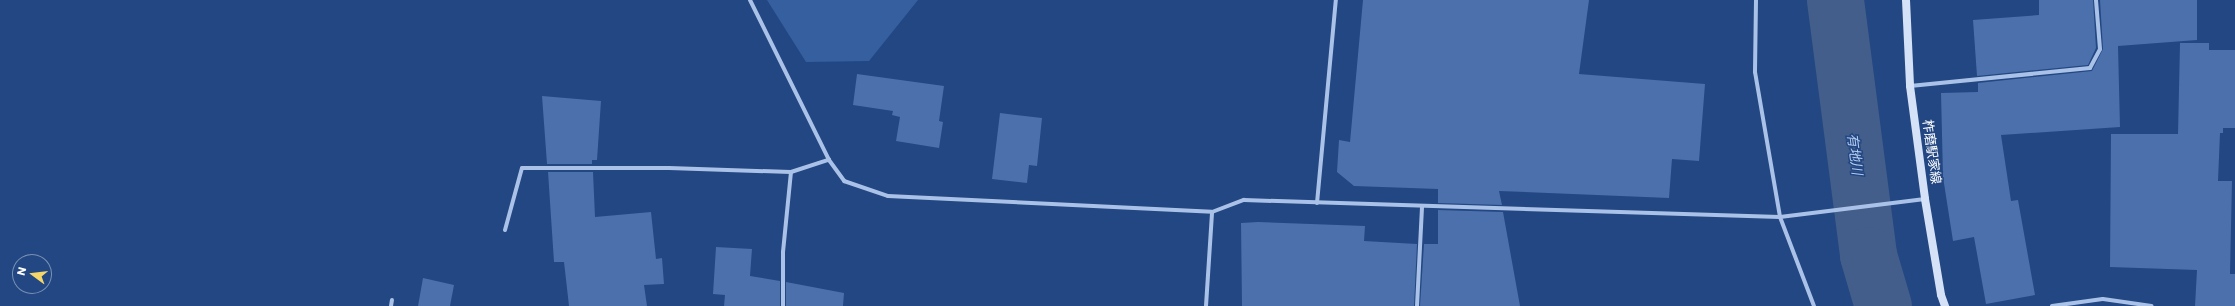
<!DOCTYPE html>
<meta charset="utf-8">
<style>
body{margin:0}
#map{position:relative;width:2235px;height:306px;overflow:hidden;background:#224783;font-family:Poppins,"Noto Sans JP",sans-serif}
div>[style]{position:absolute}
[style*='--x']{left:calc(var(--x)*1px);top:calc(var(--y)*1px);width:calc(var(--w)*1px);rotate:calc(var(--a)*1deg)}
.green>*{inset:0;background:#365fa0}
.river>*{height:57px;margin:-28.5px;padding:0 28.5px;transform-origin:28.5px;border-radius:28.5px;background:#435e8a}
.building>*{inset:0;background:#4b70ab}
.street>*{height:4px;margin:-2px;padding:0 2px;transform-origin:2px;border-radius:2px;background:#aac2e8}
.secondary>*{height:8px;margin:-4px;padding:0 4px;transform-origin:4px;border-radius:4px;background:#d4e1f7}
span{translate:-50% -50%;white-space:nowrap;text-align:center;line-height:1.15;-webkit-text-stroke:3px #224783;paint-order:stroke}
.street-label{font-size:13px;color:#fff}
.water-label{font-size:14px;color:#b5ccf0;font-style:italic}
.north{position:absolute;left:12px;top:254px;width:40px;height:40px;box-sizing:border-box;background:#224783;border:1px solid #7a91b5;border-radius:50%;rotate:285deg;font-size:11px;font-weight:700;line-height:16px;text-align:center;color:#fff}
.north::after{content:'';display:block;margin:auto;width:14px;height:18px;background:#f4d56c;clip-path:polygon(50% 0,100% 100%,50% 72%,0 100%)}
</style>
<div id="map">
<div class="green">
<i style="clip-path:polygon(767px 0,918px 0,869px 61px,806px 62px)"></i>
</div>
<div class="river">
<i style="--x:1835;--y:0;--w:257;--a:82.6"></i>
<i style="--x:1868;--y:255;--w:53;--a:73.6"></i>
</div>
<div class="building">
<i style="clip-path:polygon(1363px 0,1589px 0,1579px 74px,1705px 84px,1699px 161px,1672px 159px,1669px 198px,1499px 191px,1502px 205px,1438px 203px,1438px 189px,1354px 186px,1337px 172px,1339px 140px,1350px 142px)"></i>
<i style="clip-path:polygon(2039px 0,2093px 0,2096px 48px,2088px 65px,1977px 76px,1973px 20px,2039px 15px)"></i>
<i style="clip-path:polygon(2100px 0,2197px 0,2197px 40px,2118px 46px,2120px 127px,2001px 135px,2011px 201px,2018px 200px,2035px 295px,1986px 304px,1974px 237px,1953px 241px,1943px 177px,1941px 93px,1978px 92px,1978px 83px,2092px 71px,2103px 49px)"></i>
<i style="clip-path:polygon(2180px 43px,2209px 43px,2209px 50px,2235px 50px,2235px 128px,2223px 128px,2223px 133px,2220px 133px,2218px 181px,2232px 181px,2230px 274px,2235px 274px,2235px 306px,2195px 306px,2197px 270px,2110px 267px,2111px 134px,2178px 134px)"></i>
<i style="clip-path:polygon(857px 74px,944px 86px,939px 121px,943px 122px,939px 148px,896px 141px,900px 117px,892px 115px,893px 111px,853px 105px)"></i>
<i style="clip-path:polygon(542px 96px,601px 101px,597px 160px,592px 160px,592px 164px,547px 164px)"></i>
<i style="clip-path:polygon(1000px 113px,1042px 118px,1037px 166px,1029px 165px,1027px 183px,992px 179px)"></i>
<i style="clip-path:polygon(548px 172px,593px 172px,595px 217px,651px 212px,656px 259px,662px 258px,664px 284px,644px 285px,647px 306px,569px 306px,564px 262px,554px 262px)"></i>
<i style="clip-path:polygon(1438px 210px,1503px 212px,1520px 306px,1420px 306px,1424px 244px,1438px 244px)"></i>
<i style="clip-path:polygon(1258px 222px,1365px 226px,1364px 241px,1417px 244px,1414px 306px,1242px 306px,1241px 223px)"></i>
<i style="clip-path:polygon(716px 247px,752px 249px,750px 276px,780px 281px,780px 306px,724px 306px,725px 295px,713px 294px)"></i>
<i style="clip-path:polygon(423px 278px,454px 285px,450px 306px,418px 306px)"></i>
<i style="clip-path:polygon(786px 282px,844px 293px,843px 306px,786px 306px)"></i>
</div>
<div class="street">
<i style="--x:750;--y:0;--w:178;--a:63.7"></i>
<i style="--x:829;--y:160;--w:26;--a:54"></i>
<i style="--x:844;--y:181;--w:46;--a:18.8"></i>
<i style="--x:888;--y:196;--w:324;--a:2.8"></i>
<i style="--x:1212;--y:212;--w:34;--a:-21"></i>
<i style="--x:1244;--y:200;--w:536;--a:1.82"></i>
<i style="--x:1780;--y:217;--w:146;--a:-7.1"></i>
<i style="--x:1756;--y:0;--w:72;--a:90.8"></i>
<i style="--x:1755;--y:72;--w:147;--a:80.2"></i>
<i style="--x:1780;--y:217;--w:95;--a:69.1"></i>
<i style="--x:1910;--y:86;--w:181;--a:-5.7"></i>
<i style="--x:2090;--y:68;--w:21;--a:-62"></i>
<i style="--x:2100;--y:49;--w:49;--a:-94.7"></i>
<i style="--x:1317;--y:203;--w:204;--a:-84.7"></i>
<i style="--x:505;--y:230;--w:64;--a:-74.7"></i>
<i style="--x:522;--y:168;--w:147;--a:0"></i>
<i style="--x:669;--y:168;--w:122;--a:1.9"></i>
<i style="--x:391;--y:306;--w:6;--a:-81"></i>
<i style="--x:783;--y:306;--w:54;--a:-90"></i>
<i style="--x:783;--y:252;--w:80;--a:-84.3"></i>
<i style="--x:791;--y:172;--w:40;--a:-18"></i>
<i style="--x:1206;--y:306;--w:94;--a:-86.3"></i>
<i style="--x:1417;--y:306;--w:99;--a:-87.1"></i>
<i style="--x:2052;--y:306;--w:51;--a:-7.8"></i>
<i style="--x:2103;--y:299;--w:49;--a:8.1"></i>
</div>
<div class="secondary">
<i style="--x:1906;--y:0;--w:86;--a:87.3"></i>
<i style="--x:1910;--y:86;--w:114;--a:82.4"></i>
<i style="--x:1925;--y:199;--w:97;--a:80.5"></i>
<i style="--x:1941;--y:295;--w:12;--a:70"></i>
</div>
<div class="street-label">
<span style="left:1931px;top:152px;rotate:82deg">柞磨駅家線</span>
</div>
<div class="water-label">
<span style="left:1855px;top:154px;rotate:83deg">有地川</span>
</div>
<div class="north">N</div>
</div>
